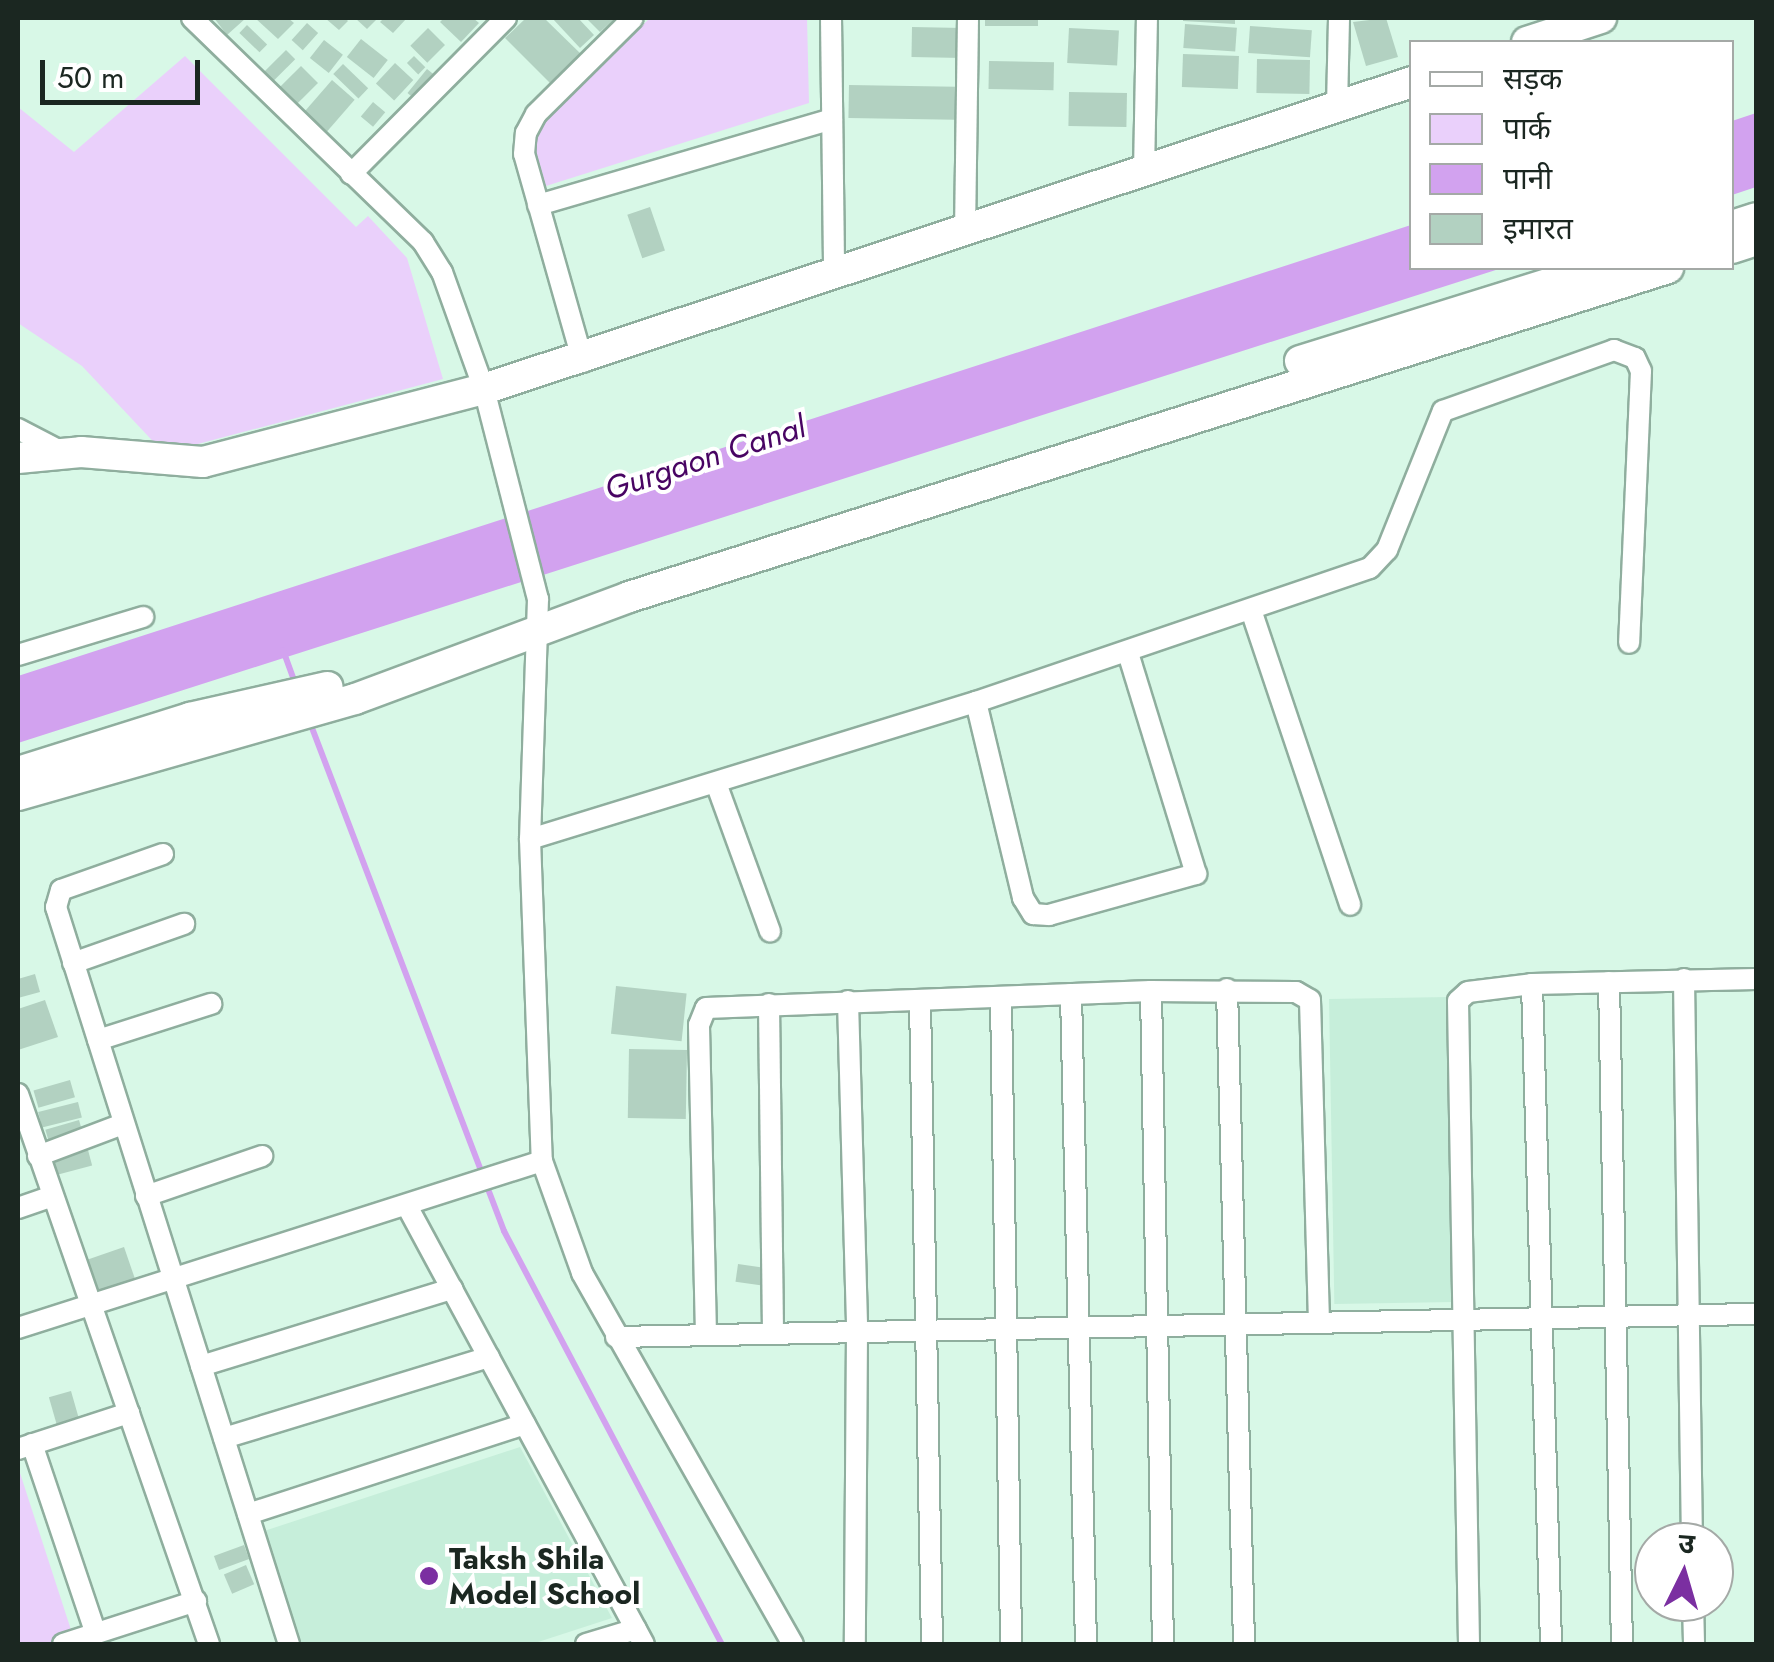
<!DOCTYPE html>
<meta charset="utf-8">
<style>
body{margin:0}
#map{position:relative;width:1774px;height:1662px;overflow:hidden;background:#d8f8e7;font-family:Jost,"Noto Sans Devanagari",sans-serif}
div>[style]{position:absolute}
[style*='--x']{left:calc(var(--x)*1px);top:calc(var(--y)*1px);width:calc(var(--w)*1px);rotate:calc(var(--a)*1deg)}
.built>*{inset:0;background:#c6eeda;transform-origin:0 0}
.green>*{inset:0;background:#ead0fb}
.water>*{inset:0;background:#d2a2ef}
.stream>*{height:6px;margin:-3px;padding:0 3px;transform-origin:3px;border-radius:3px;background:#d2a2ef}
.building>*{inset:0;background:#b2d1c1;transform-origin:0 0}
.roads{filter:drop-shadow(2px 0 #8fae9e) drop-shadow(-2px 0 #8fae9e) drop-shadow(0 2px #8fae9e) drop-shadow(0 -2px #8fae9e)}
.street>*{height:20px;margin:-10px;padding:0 10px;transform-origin:10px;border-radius:10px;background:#fff}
.secondary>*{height:30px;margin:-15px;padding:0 15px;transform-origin:15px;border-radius:15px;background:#fff}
.dots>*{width:28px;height:28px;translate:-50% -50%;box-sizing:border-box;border:5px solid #fff;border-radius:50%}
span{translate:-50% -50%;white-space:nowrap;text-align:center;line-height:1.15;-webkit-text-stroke:8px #fff;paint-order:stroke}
.poi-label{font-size:30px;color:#1b2721;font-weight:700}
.left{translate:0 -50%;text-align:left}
.water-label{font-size:32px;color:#480463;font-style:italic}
.frame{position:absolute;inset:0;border:20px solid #1b2721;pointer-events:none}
.legend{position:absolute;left:1409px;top:40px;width:325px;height:230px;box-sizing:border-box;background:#fff;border:2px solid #a4a9a6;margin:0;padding:12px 18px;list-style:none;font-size:30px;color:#1b2721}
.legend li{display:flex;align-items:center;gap:20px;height:50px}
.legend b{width:50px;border:2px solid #a4a9a6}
.north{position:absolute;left:1634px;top:1522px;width:100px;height:100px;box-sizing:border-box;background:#fff;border:2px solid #a4a9a6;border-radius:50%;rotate:5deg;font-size:28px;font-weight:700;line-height:40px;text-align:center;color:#1b2721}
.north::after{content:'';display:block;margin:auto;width:35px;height:45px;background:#7b2fa1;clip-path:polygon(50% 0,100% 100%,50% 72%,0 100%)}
.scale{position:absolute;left:40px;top:60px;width:160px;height:45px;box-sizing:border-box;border:5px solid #1b2721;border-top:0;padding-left:12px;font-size:30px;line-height:35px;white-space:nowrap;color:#1b2721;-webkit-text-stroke:8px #fff;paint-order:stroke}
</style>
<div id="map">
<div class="built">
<i style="left:1448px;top:997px;width:305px;height:119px;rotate:89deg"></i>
<i style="clip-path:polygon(520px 1447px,612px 1618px,532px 1644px,292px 1644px,255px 1534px)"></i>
</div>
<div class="green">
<i style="clip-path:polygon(650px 18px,807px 18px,809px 103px,546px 186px,531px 134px)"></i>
<i style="clip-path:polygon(185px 56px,356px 227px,368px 216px,407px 258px,443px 379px,164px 453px,82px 366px,18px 323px,18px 107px,74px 152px)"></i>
<i style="clip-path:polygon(20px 1473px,73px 1636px,47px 1644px,18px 1644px)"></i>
</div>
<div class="water">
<i style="clip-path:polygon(1756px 113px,1756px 187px,1732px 195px,1732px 121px)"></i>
<i style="clip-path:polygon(1411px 225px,1412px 268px,1502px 268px,18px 743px,18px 676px)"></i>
</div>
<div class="stream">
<i style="--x:283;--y:650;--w:37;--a:70"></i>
<i style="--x:309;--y:720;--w:547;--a:69.11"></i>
<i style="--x:504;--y:1231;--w:467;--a:62.2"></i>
</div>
<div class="building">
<i style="clip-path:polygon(214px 18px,246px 18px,227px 35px)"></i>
<i style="clip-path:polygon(255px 18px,288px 18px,294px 23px,278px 39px)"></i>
<i style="clip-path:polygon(325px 18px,345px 18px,348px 21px,339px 30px)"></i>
<i style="clip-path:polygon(355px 18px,378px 18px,367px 29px)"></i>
<i style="clip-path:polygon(384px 18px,407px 18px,393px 33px,380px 22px)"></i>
<i style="clip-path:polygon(444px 18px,473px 18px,479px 23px,461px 42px,440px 22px)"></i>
<i style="clip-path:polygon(526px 18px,544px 18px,583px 56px,553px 86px,505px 38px)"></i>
<i style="clip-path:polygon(552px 18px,578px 18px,594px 35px,580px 48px)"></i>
<i style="clip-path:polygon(586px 18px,612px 18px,614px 19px,600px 32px)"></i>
<i style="left:985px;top:18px;width:53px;height:8px"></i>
<i style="clip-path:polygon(1183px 18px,1235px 18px,1235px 24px,1183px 21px)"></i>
<i style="clip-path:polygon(1386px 18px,1398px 57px,1366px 66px,1353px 22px)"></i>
<i style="left:307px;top:23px;width:15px;height:23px;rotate:42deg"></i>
<i style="left:1185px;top:24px;width:52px;height:24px;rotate:4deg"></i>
<i style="left:247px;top:25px;width:28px;height:11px;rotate:44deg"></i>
<i style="left:1250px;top:26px;width:62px;height:27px;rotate:4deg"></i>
<i style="left:912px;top:27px;width:51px;height:30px;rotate:1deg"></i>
<i style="left:428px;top:28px;width:24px;height:25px;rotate:45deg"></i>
<i style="left:1069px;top:28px;width:50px;height:35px;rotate:3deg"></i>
<i style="left:361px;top:39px;width:34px;height:23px;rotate:38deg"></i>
<i style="left:324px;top:40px;width:24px;height:23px;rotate:38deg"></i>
<i style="left:286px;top:50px;width:13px;height:33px;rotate:45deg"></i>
<i style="left:1183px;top:54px;width:56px;height:33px;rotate:2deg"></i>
<i style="left:414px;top:56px;width:16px;height:10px;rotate:45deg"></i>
<i style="left:1257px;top:59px;width:53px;height:34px;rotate:1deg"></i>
<i style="left:989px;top:61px;width:65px;height:28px;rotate:1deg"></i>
<i style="left:395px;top:63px;width:25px;height:28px;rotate:43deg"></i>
<i style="left:343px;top:64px;width:35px;height:14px;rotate:44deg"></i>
<i style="left:301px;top:66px;width:24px;height:33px;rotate:45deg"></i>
<i style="left:427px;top:69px;width:14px;height:31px;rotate:39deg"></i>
<i style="left:332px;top:80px;width:30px;height:50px;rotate:41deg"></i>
<i style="left:849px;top:85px;width:107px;height:33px;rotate:1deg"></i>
<i style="left:1069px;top:92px;width:58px;height:34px;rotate:1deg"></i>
<i style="left:373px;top:102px;width:16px;height:19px;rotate:40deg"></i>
<i style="left:650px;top:207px;width:46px;height:24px;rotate:71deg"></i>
<i style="clip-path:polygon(35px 974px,40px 992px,18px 998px,18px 979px)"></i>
<i style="left:616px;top:986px;width:71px;height:48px;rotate:6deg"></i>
<i style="clip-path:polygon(45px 1000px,58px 1037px,18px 1050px,18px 1009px)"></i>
<i style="left:629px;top:1049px;width:58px;height:69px;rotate:1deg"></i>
<i style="left:70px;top:1080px;width:18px;height:38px;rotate:74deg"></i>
<i style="left:78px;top:1102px;width:16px;height:41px;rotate:76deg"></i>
<i style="left:79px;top:1120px;width:15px;height:35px;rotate:74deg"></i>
<i style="left:88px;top:1150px;width:16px;height:38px;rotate:75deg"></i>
<i style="left:124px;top:1247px;width:36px;height:42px;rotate:71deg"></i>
<i style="left:738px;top:1264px;width:30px;height:18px;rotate:8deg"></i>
<i style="left:71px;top:1391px;width:33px;height:23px;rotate:74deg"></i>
<i style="left:244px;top:1545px;width:15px;height:32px;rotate:70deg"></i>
<i style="left:246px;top:1565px;width:21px;height:24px;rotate:67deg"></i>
</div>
<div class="roads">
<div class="street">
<i style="--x:192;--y:18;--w:322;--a:44.1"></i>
<i style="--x:423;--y:242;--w:36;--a:58"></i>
<i style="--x:442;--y:272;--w:124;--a:70.3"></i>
<i style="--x:484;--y:389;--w:217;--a:75.6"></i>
<i style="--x:538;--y:599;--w:240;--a:91.9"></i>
<i style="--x:530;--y:839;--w:322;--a:87.9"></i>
<i style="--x:542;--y:1161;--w:119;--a:70.3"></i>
<i style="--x:582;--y:1273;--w:427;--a:60.4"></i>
<i style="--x:831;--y:18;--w:259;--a:89.3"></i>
<i style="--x:1337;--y:107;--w:89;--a:-88.7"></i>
<i style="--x:1144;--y:172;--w:154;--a:-88.9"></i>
<i style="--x:351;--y:174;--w:220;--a:-45.2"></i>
<i style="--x:538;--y:205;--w:306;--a:-16.3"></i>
<i style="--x:965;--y:233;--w:215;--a:-89.2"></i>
<i style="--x:583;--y:362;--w:216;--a:-105.8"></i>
<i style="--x:524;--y:154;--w:21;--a:-85"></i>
<i style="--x:526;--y:133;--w:21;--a:-62"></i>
<i style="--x:536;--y:114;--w:136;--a:-44.7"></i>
<i style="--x:18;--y:429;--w:50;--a:27.6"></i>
<i style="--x:1251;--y:610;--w:311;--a:71.4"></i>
<i style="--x:18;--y:655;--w:131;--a:-16.9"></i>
<i style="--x:976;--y:702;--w:202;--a:76.5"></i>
<i style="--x:1023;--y:898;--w:19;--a:58"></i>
<i style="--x:1033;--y:914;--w:16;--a:4"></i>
<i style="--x:1049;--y:915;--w:153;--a:-15.6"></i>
<i style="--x:1196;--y:874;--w:231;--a:-107.1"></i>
<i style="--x:716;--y:783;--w:158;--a:70"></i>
<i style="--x:530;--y:839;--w:467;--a:-17.1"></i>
<i style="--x:976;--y:702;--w:416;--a:-18.8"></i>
<i style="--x:1370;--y:568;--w:25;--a:-47"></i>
<i style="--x:1387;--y:550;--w:150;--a:-68.1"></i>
<i style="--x:1443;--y:411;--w:182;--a:-19.6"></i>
<i style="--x:1614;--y:350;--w:22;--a:21"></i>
<i style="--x:1635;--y:358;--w:14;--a:65"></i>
<i style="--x:1641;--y:371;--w:272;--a:92.5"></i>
<i style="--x:163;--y:854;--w:108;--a:160.6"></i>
<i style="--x:61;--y:890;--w:18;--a:106"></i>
<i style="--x:56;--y:907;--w:773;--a:72.46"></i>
<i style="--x:73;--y:963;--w:118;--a:-19.4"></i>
<i style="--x:1684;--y:979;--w:563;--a:89.19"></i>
<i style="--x:1609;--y:982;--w:662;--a:88.88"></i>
<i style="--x:1532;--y:984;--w:660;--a:88.35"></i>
<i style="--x:1227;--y:989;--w:655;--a:88.51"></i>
<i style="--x:1151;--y:991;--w:653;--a:88.95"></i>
<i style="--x:1071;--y:994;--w:650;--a:88.68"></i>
<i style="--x:1001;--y:997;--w:647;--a:89.11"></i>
<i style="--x:848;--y:1001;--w:331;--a:88.4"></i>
<i style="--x:857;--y:1332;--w:312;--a:90.4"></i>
<i style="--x:920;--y:1001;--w:643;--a:88.93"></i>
<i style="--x:769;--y:1004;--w:330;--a:89.3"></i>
<i style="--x:98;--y:1040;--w:119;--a:-17.7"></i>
<i style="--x:18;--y:1094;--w:582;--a:70.85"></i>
<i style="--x:38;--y:1156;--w:91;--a:-20.6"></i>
<i style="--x:146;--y:1196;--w:123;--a:-19"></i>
<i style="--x:407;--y:1206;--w:498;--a:61.6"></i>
<i style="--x:18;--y:1208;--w:36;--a:-19"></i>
<i style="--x:18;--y:1328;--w:550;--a:-17.68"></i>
<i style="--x:706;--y:1335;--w:310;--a:-91.3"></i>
<i style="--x:699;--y:1025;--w:18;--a:-68"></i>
<i style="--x:706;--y:1008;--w:445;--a:-2.2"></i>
<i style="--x:1151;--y:991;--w:145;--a:0.4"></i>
<i style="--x:1296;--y:992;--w:16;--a:30"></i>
<i style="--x:1310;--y:1000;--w:322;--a:88.4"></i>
<i style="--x:616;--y:1337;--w:1140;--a:-1.16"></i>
<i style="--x:201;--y:1366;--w:263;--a:-17.1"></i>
<i style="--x:224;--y:1438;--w:277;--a:-17"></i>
<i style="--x:32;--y:1444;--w:200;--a:71.4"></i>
<i style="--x:18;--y:1449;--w:117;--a:-18"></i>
<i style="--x:248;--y:1514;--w:291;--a:-18"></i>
<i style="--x:1693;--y:1602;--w:42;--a:88.6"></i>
<i style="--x:63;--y:1644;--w:140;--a:-17.9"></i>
<i style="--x:586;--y:1644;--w:52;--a:-16.7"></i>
<i style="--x:1469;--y:1644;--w:643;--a:-90.98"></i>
<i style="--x:1458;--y:1001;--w:13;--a:-42"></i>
<i style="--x:1468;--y:992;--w:64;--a:-7.1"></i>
<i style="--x:1532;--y:984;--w:224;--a:-1.3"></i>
</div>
<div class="secondary">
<i style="--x:1527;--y:42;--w:78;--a:-18"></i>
<i style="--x:1732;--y:226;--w:25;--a:-18"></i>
<i style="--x:1732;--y:248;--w:25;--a:-18"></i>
<i style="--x:1300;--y:361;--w:312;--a:-17.3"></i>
<i style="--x:18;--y:458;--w:63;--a:-5.4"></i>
<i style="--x:81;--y:452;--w:122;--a:4.7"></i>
<i style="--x:203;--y:462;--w:290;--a:-14.6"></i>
<i style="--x:484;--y:389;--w:977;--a:-18.31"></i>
<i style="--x:18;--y:772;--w:180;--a:-17.4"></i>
<i style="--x:190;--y:718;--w:141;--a:-12.7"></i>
<i style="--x:18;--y:795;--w:350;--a:-15.9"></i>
<i style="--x:355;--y:699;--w:292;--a:-20.4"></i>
<i style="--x:629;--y:597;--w:1090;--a:-17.57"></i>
</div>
</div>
<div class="dots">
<i style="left:429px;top:1576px;background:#7b2fa1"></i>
</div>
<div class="poi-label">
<span class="left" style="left:449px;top:1576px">Taksh Shila<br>Model School</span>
</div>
<div class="water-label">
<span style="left:705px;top:458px;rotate:-18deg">Gurgaon Canal</span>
</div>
<div class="frame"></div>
<ul class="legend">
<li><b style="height:12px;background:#fff"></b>सड़क</li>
<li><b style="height:28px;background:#ead0fb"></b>पार्क</li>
<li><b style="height:28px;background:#d2a2ef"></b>पानी</li>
<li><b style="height:28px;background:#b2d1c1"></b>इमारत</li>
</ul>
<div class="north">उ</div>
<div class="scale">50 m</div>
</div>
